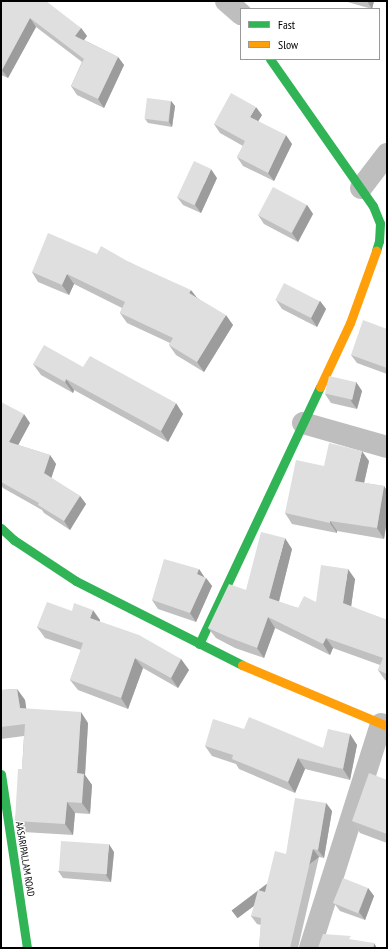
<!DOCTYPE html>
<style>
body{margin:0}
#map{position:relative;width:388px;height:949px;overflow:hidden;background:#fff;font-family:"PT Sans Narrow",sans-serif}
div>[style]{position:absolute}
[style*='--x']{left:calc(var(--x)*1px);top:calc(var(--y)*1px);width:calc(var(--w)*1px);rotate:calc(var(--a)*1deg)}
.street>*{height:22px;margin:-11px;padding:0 11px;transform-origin:11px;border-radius:11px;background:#bebebe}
.fast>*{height:9px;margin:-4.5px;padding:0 4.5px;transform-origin:4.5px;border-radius:4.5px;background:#30b455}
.slow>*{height:9px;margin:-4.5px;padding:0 4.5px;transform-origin:4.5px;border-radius:4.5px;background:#ff9f0a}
.wall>*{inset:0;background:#c0c0c0}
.shaded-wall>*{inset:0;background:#9c9c9c;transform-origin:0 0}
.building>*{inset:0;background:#dfdfdf;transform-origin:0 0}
span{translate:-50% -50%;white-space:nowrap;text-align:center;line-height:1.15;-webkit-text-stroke:3px #fff;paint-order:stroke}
.street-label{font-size:10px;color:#000}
.frame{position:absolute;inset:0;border:2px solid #000;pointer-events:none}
.legend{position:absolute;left:240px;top:8px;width:140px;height:52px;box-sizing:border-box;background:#fff;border:1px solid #999;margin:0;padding:5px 7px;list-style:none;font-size:12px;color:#000}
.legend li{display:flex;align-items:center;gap:8px;height:20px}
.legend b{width:20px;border:1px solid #999}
</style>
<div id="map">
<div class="street">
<i style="--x:226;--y:1;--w:20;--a:41"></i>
<i style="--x:361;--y:188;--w:43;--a:-52.6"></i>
<i style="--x:303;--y:423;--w:87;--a:15.9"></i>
<i style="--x:310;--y:948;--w:235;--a:-72.4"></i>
</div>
<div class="fast">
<i style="--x:270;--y:59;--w:179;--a:55"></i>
<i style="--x:373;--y:206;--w:18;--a:68"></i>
<i style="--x:380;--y:223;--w:18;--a:93"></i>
<i style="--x:379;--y:241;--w:10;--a:107"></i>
<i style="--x:1;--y:528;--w:18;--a:43"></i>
<i style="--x:14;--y:540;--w:74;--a:33.5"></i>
<i style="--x:76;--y:581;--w:186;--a:26.8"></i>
<i style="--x:199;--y:644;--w:284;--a:-64.8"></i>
<i style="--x:1;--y:774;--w:176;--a:81.5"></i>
</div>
<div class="slow">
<i style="--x:320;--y:387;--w:71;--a:-64.9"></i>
<i style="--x:350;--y:323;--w:77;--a:-70.1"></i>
<i style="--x:242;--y:665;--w:157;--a:22.8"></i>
</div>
<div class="wall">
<i style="clip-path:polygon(1px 1px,81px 28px,87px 36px,84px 40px,118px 57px,124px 65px,104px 108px,77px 95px,71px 86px,82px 62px,36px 27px,8px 78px,1px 75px)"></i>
<i style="clip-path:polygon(344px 1px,374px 1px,372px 9px)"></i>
<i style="clip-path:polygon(171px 101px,175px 106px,172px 127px,148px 123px,145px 119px)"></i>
<i style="clip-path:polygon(262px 115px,258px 121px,292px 144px,274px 181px,243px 166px,237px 157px,243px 146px,220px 133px,214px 124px)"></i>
<i style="clip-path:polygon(217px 178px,201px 213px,183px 205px,177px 197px)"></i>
<i style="clip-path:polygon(307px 205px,313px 214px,298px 242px,264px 224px,258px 215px)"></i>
<i style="clip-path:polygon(97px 254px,129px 262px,195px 296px,233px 325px,204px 372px,176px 355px,169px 345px,170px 343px,127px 323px,120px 313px,122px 308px,74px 284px,69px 295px,38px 282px,32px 272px)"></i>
<i style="clip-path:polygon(276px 300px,320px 301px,326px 309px,317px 327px,282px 309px)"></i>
<i style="clip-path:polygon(387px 329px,387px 374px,357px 363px,351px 355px)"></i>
<i style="clip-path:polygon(33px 364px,83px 367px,183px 414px,168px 442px,74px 390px,73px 393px,41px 375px)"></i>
<i style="clip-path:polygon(356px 382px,362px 391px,357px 409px,331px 403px,325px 394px)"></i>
<i style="clip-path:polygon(1px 402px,30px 423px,18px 445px,50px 455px,56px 464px,51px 478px,80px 496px,86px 504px,70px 530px,44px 513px,42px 510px,3px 488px,1px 485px)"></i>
<i style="clip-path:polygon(369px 461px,364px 483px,384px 486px,387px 491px,387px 520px,384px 539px,337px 531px,337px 533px,292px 524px,285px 513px,324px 466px)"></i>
<i style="clip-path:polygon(292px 549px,279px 602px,298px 608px,316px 602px,355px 579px,351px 607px,387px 620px,387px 681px,385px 680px,378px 670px,380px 665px,333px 648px,330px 655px,275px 628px,264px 658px,235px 648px,216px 638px,208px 628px,246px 590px)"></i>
<i style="clip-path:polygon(199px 569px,204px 577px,206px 578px,212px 586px,196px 622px,158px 609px,152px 600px)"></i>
<i style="clip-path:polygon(72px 611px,100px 620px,100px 622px,181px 659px,189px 670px,178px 688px,143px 668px,128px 709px,78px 690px,70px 680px,81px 650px,45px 638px,37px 627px)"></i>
<i style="clip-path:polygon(17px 689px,25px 700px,26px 709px,88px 723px,85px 775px,92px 785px,90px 814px,75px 813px,73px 835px,23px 832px,15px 821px,22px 769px,24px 736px,1px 739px,1px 690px)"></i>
<i style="clip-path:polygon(244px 729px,323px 748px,350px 734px,357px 745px,350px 780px,305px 769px,295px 793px,239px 769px,236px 764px,212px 756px,205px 746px)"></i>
<i style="clip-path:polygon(387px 780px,387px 843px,360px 833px,352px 821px)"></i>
<i style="clip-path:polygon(326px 803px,332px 811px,324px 858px,319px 857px,298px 948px,259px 948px,261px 925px,257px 924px,251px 916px,286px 854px)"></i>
<i style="clip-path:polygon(114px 852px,111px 882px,63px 878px,58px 871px)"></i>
<i style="clip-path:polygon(368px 888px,374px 896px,365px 920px,340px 911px,334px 903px)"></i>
</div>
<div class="shaded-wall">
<i style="clip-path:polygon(367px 1px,374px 1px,372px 9px)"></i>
<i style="clip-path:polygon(30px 18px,36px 27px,8px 78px,2px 70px)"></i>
<i style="clip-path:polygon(81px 28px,87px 36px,81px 44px,75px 36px)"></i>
<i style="clip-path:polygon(118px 57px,124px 65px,104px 108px,98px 99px)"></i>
<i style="clip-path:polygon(171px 101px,175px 106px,172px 127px,169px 122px)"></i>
<i style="clip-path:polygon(256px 107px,262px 115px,256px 125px,250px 117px)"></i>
<i style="clip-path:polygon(286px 135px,292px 144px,274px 181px,268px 173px)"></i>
<i style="clip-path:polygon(211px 169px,217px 178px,201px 213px,195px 205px)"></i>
<i style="clip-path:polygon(307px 205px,313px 214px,298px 242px,292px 233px)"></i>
<i style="clip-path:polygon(67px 274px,74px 284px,69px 295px,62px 285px)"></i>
<i style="clip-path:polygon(191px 290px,198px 299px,189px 293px)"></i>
<i style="clip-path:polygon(320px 301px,326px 309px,317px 327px,311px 318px)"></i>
<i style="clip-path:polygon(226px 315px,233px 325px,204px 372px,197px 362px)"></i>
<i style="clip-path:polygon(66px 379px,74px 390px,73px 393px,65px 382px)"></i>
<i style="clip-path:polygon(356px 382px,362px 391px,357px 409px,351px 401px)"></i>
<i style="clip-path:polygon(176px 403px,183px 414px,168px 442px,161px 431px)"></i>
<i style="clip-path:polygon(24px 414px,30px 423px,15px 451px,9px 442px)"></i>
<i style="clip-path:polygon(362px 451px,369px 461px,362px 492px,355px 481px)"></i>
<i style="clip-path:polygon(50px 455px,56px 464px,50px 482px,44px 473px)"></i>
<i style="clip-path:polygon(384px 486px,387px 491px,387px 520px,384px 539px,377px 528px)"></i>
<i style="clip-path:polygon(80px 496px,86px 504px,70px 530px,64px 521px)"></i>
<i style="clip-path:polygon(330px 521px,337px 531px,337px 533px,330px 523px)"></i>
<i style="clip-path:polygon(285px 538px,292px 549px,277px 609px,269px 598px)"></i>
<i style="clip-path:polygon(199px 569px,205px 578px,197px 574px)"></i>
<i style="clip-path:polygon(348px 569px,355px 579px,350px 614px,343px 603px)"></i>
<i style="clip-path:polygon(206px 578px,212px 586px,196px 622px,190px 613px)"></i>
<i style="clip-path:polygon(93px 610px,100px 620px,97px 629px,90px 618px)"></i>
<i style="clip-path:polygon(268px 617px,275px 628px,264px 658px,257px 648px)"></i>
<i style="clip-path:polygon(326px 638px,333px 648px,330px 655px,323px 644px)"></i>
<i style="clip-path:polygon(135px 658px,143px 668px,128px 709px,121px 698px)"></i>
<i style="clip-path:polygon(181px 659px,189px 670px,178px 688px,171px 678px)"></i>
<i style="clip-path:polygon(17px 689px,25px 700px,28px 720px,20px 708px)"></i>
<i style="clip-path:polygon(81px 712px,88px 723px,85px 775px,92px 785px,90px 814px,82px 803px,77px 773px)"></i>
<i style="clip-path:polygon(350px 734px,357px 745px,350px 780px,343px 769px)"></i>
<i style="clip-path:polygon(298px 758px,305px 769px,295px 793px,288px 782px)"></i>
<i style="clip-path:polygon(67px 802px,75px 813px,73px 835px,65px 824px)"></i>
<i style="clip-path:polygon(326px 803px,332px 811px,324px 858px,318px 850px)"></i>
<i style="clip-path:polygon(109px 844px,114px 852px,111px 882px,106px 875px)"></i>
<i style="left:313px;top:849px;width:10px;height:102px;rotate:53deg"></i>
<i style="clip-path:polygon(368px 888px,374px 896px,365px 920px,359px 912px)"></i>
<i style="clip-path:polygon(374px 943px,377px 948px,373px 948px)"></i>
</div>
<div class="building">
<i style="clip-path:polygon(1px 1px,46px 1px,81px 28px,75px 36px,118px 57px,98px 99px,71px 86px,84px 59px,30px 18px,2px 70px,1px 70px)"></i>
<i style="clip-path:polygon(231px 93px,256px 107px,250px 117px,286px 135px,268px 173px,237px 157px,245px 141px,214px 124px)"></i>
<i style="left:147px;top:98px;width:24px;height:21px;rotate:7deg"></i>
<i style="left:194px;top:161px;width:19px;height:40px;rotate:25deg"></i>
<i style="left:273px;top:187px;width:38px;height:32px;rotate:28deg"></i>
<i style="clip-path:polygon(48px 233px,97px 254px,101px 246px,129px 262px,191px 290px,189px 293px,226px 315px,197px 362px,169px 345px,173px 338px,120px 313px,125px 302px,67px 274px,62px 285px,32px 272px)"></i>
<i style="left:284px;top:283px;width:40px;height:19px;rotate:27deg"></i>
<i style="clip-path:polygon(363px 320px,387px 329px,387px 368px,351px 355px)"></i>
<i style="clip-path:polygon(44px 345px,83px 367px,90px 356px,176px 403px,161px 431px,66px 379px,65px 382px,33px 364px)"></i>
<i style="left:329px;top:376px;width:28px;height:18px;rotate:13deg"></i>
<i style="clip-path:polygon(1px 402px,24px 414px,9px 442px,50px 455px,44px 473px,80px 496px,64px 521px,38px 505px,39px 503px,1px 482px)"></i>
<i style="clip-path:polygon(329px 443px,362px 451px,355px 481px,384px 486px,377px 528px,330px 521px,330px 523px,285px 513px,296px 460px,324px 466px)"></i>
<i style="clip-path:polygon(261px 532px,285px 538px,269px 598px,298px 608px,304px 596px,316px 602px,321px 565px,348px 569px,343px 603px,387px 620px,387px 674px,378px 670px,383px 658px,326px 638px,323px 644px,268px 617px,257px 648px,228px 637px,208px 628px,229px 584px,246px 590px)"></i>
<i style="clip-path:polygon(164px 559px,199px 569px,197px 574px,206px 578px,190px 613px,152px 600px)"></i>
<i style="clip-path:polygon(47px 602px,72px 611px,74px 603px,93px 610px,90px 618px,139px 635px,181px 659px,171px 678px,135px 658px,121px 698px,70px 680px,83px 643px,37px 627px)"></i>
<i style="clip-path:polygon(17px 689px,20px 708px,81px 712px,77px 773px,84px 774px,82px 803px,67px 802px,65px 824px,15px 821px,18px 769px,22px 769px,25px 724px,1px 727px,1px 690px)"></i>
<i style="clip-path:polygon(249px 717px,323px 748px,328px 729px,350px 734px,343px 769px,298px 758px,288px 782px,232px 759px,233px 755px,205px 746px,213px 719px,244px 729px)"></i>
<i style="clip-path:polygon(369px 773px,387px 780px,387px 834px,352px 821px)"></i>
<i style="clip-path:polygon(295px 798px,326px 803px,318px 850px,313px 849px,290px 948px,259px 948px,261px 918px,251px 916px,258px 890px,265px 892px,275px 851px,286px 854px)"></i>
<i style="left:61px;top:841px;width:48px;height:30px;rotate:4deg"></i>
<i style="left:343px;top:878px;width:27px;height:27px;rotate:22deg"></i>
<i style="clip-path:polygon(323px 934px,351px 936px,349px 939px,374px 943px,373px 948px,318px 948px)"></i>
</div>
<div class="street-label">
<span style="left:25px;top:859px;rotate:81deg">AASARIPALLAM ROAD</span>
</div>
<div class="frame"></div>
<ul class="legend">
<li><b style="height:5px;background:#30b455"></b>Fast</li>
<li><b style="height:5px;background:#ff9f0a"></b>Slow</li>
</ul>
</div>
